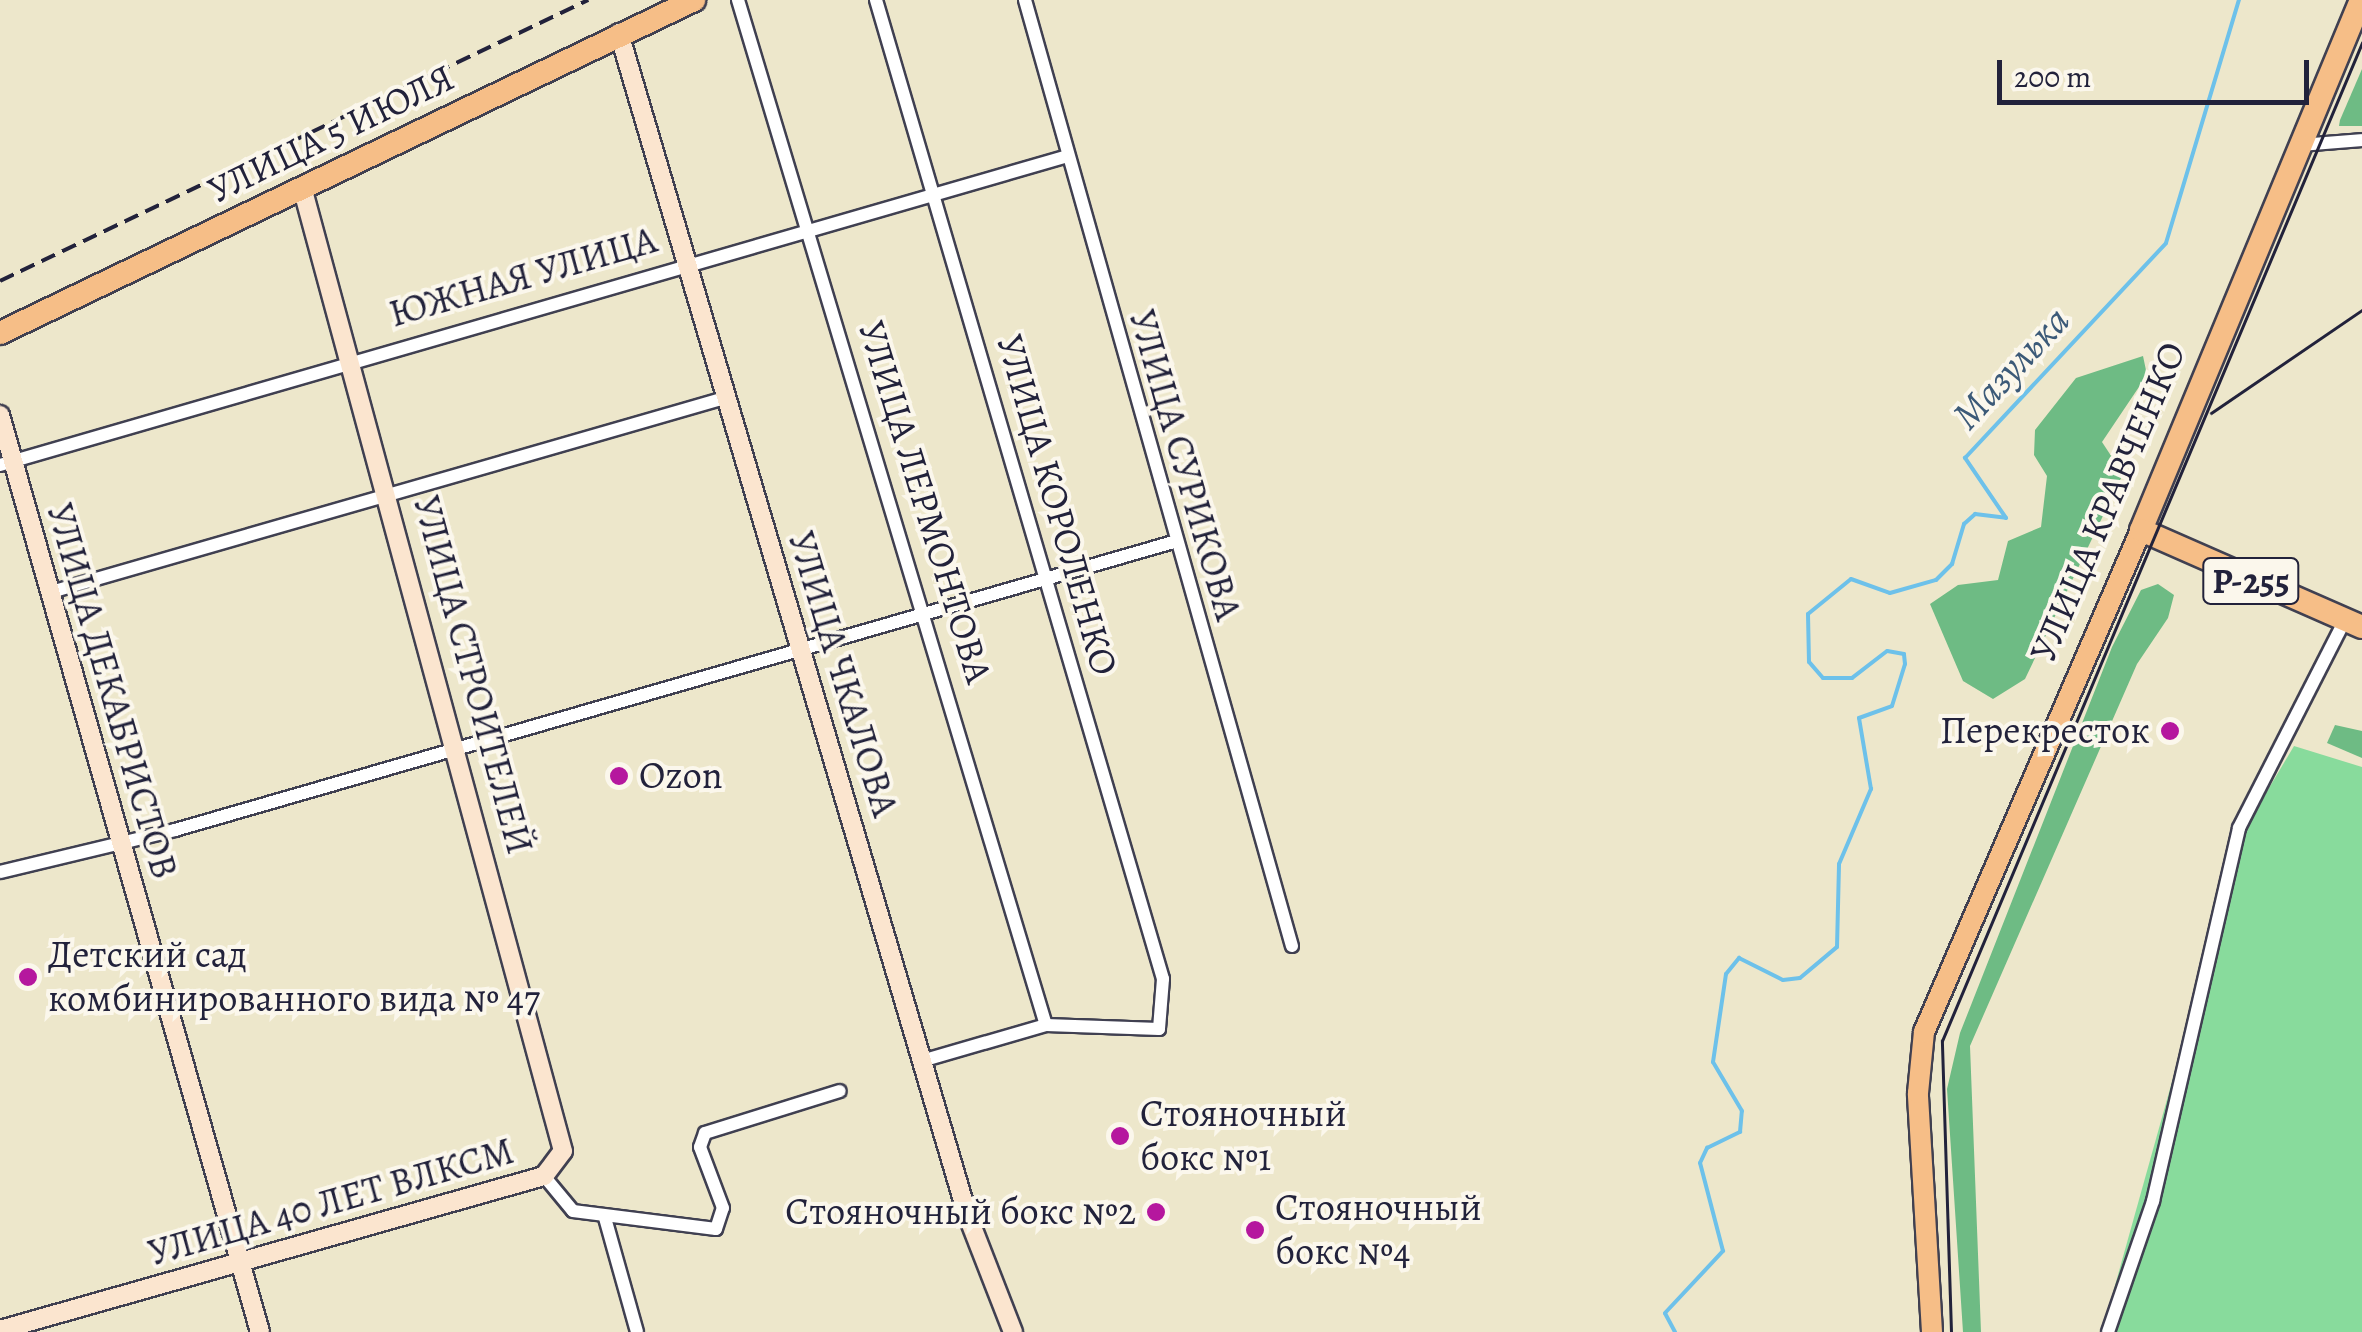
<!DOCTYPE html>
<meta charset="utf-8">
<style>
body{margin:0}
#map{position:relative;width:2362px;height:1332px;overflow:hidden;background:#ede7cb;font-family:Alegreya,serif}
div>[style]{position:absolute}
[style*='--x']{left:calc(var(--x)*1px);top:calc(var(--y)*1px);width:calc(var(--w)*1px);rotate:calc(var(--a)*1deg)}
.green>*{inset:0;background:#88db9c}
.forest>*{inset:0;background:#6ebb84}
.stream>*{height:4px;margin:-2px;padding:0 2px;transform-origin:2px;border-radius:2px;background:#6dc1ea}
.roads{filter:drop-shadow(2px 0 #404051) drop-shadow(-2px 0 #404051) drop-shadow(0 2px #404051) drop-shadow(0 -2px #404051)}
.street>*{height:12px;margin:-6px;padding:0 6px;transform-origin:6px;border-radius:6px;background:#fff}
.secondary>*{height:18px;margin:-9px;padding:0 9px;transform-origin:9px;border-radius:9px;background:#fbe5cf}
.primary>*{height:20px;margin:-10px;padding:0 10px;transform-origin:10px;border-radius:10px;background:#f6be87}
.highway>*{height:22px;margin:-11px;padding:0 11px;transform-origin:11px;border-radius:11px;background:#f6be87}
.tram>*{height:2.5px;margin:-1.25px;padding:0 1.25px;transform-origin:1.25px;border-radius:1.25px;background:#22223b}
.rail>*{height:4px;margin-top:-2px;transform-origin:0;background:repeating-linear-gradient(90deg,#22223b 0 15px,transparent 0 23px)}
.dots>*{width:28px;height:28px;translate:-50% -50%;box-sizing:border-box;border:5px solid #fbf7ec;border-radius:50%}
span{translate:-50% -50%;white-space:nowrap;text-align:center;line-height:1.15;-webkit-text-stroke:8px #fbf7ec;paint-order:stroke}
.shield-label span{padding:2px 8px;background:#fbf7ec;border:2px solid;border-radius:8px;-webkit-text-stroke-width:0}
.shield-label{font-size:35px;color:#22223b;font-weight:700}
.street-label{font-size:38px;color:#22223b}
.poi-label{font-size:38px;color:#22223b}
.right{translate:-100% -50%;text-align:right}
.left{translate:0 -50%;text-align:left}
.water-label{font-size:40px;color:#3c5a78;font-style:italic}
.scale{position:absolute;left:1997px;top:60px;width:312px;height:45px;box-sizing:border-box;border:5px solid #22223b;border-top:0;padding-left:12px;font-size:30px;line-height:35px;white-space:nowrap;color:#22223b;-webkit-text-stroke:8px #fbf7ec;paint-order:stroke}
</style>
<div id="map">
<div class="green">
<i style="clip-path:polygon(2294px 746px,2362px 767px,2362px 1332px,2102px 1332px,2241px 835px)"></i>
</div>
<div class="forest">
<i style="clip-path:polygon(2362px 69px,2362px 126px,2339px 126px,2340px 120px)"></i>
<i style="clip-path:polygon(2143px 356px,2147px 375px,2102px 442px,2123px 474px,2025px 679px,1993px 699px,1963px 681px,1930px 604px,1958px 585px,1998px 580px,2008px 541px,2041px 527px,2047px 476px,2034px 455px,2035px 430px,2076px 378px)"></i>
<i style="clip-path:polygon(2158px 584px,2174px 595px,2168px 618px,2137px 664px,1970px 1046px,1981px 1332px,1963px 1332px,1947px 1089px,1960px 1033px,2112px 647px,2141px 590px)"></i>
<i style="clip-path:polygon(2335px 725px,2362px 731px,2362px 758px,2327px 743px)"></i>
</div>
<div class="stream">
<i style="--x:2006;--y:518;--w:73;--a:-124.3"></i>
<i style="--x:1965;--y:458;--w:294;--a:-46.9"></i>
<i style="--x:2166;--y:243;--w:254;--a:-73.3"></i>
<i style="--x:1675;--y:1332;--w:21;--a:-118"></i>
<i style="--x:1665;--y:1313;--w:85;--a:-46.9"></i>
<i style="--x:1723;--y:1251;--w:91;--a:-104.6"></i>
<i style="--x:1700;--y:1163;--w:17;--a:-65"></i>
<i style="--x:1707;--y:1148;--w:37;--a:-26"></i>
<i style="--x:1740;--y:1132;--w:21;--a:-85"></i>
<i style="--x:1742;--y:1111;--w:57;--a:-120.6"></i>
<i style="--x:1713;--y:1062;--w:89;--a:-81.6"></i>
<i style="--x:1726;--y:974;--w:21;--a:-51"></i>
<i style="--x:1739;--y:958;--w:49;--a:26.6"></i>
<i style="--x:1783;--y:980;--w:17;--a:-7"></i>
<i style="--x:1800;--y:978;--w:48;--a:-40"></i>
<i style="--x:1837;--y:947;--w:83;--a:-88.6"></i>
<i style="--x:1839;--y:864;--w:82;--a:-66.9"></i>
<i style="--x:1871;--y:789;--w:72;--a:-99.6"></i>
<i style="--x:1859;--y:718;--w:35;--a:-20"></i>
<i style="--x:1892;--y:706;--w:44;--a:-72.8"></i>
<i style="--x:1905;--y:664;--w:10;--a:-96"></i>
<i style="--x:1904;--y:654;--w:17;--a:-170"></i>
<i style="--x:1887;--y:651;--w:44;--a:142.4"></i>
<i style="--x:1852;--y:678;--w:29;--a:180"></i>
<i style="--x:1823;--y:678;--w:21;--a:-131"></i>
<i style="--x:1809;--y:662;--w:48;--a:-91.2"></i>
<i style="--x:1808;--y:614;--w:55;--a:-39.1"></i>
<i style="--x:1851;--y:579;--w:41;--a:19.7"></i>
<i style="--x:1890;--y:593;--w:48;--a:-15.8"></i>
<i style="--x:1936;--y:580;--w:23;--a:-45"></i>
<i style="--x:1952;--y:564;--w:42;--a:-73.3"></i>
<i style="--x:1964;--y:524;--w:15;--a:-42"></i>
<i style="--x:1975;--y:514;--w:31;--a:7"></i>
</div>
<div class="roads">
<div class="street">
<i style="--x:738;--y:0;--w:1070;--a:73.28"></i>
<i style="--x:876;--y:0;--w:1020;--a:73.66"></i>
<i style="--x:1163;--y:979;--w:50;--a:94.6"></i>
<i style="--x:1159;--y:1029;--w:113;--a:-178"></i>
<i style="--x:1046;--y:1025;--w:126;--a:163.9"></i>
<i style="--x:1025;--y:0;--w:983;--a:74.24"></i>
<i style="--x:2300;--y:145;--w:62;--a:-4.6"></i>
<i style="--x:0;--y:465;--w:1108;--a:-16.14"></i>
<i style="--x:51;--y:592;--w:701;--a:-16.06"></i>
<i style="--x:0;--y:872;--w:180;--a:-13.5"></i>
<i style="--x:175;--y:830;--w:1043;--a:-16.09"></i>
<i style="--x:544;--y:1176;--w:45;--a:50.4"></i>
<i style="--x:573;--y:1211;--w:144;--a:7.2"></i>
<i style="--x:716;--y:1229;--w:22;--a:-72"></i>
<i style="--x:723;--y:1208;--w:65;--a:-110.7"></i>
<i style="--x:700;--y:1147;--w:15;--a:-70"></i>
<i style="--x:705;--y:1133;--w:141;--a:-17.3"></i>
<i style="--x:605;--y:1218;--w:118;--a:74.3"></i>
<i style="--x:2108;--y:1332;--w:139;--a:-71"></i>
<i style="--x:2153;--y:1201;--w:383;--a:-77"></i>
<i style="--x:2239;--y:828;--w:233;--a:-63"></i>
</div>
<div class="secondary">
<i style="--x:619;--y:33;--w:1231;--a:73.58"></i>
<i style="--x:967;--y:1214;--w:127;--a:68.7"></i>
<i style="--x:0;--y:415;--w:953;--a:74.17"></i>
<i style="--x:0;--y:1330;--w:565;--a:-15.81"></i>
<i style="--x:544;--y:1176;--w:31;--a:-53"></i>
<i style="--x:563;--y:1151;--w:999;--a:-105.15"></i>
</div>
<div class="primary">
<i style="--x:1932;--y:1332;--w:239;--a:-93.4"></i>
<i style="--x:1918;--y:1093;--w:61;--a:-84.4"></i>
<i style="--x:1924;--y:1032;--w:547;--a:-66.62"></i>
</div>
<div class="highway">
<i style="--x:2361;--y:0;--w:574;--a:112.54"></i>
<i style="--x:2141;--y:530;--w:241;--a:23.7"></i>
<i style="--x:0;--y:333;--w:770;--a:-25.63"></i>
</div>
</div>
<div class="tram">
<i style="--x:2211;--y:413;--w:183;--a:-34.3"></i>
<i style="--x:1951;--y:1332;--w:291;--a:-91.8"></i>
<i style="--x:1942;--y:1041;--w:1083;--a:-67.18"></i>
</div>
<div class="rail">
<i style="--x:0;--y:281;--w:652;--a:-25.54"></i>
</div>
<div class="dots">
<i style="left:2170px;top:731px;background:#b5179e"></i>
<i style="left:619px;top:776px;background:#b5179e"></i>
<i style="left:28px;top:977px;background:#b5179e"></i>
<i style="left:1120px;top:1136px;background:#b5179e"></i>
<i style="left:1156px;top:1212px;background:#b5179e"></i>
<i style="left:1255px;top:1230px;background:#b5179e"></i>
</div>
<div class="shield-label">
<span style="left:2251px;top:581px">Р-255</span>
</div>
<div class="street-label">
<span style="left:331px;top:134px;rotate:-26deg">УЛИЦА 5 ИЮЛЯ</span>
<span style="left:523px;top:277px;rotate:-16deg">ЮЖНАЯ УЛИЦА</span>
<span style="left:1185px;top:465px;rotate:74deg">УЛИЦА СУРИКОВА</span>
<span style="left:925px;top:502px;rotate:73deg">УЛИЦА ЛЕРМОНТОВА</span>
<span style="left:2108px;top:502px;rotate:-67deg">УЛИЦА КРАВЧЕНКО</span>
<span style="left:1057px;top:505px;rotate:74deg">УЛИЦА КОРОЛЕНКО</span>
<span style="left:843px;top:674px;rotate:73deg">УЛИЦА ЧКАЛОВА</span>
<span style="left:473px;top:675px;rotate:75deg">УЛИЦА СТРОИТЕЛЕЙ</span>
<span style="left:112px;top:691px;rotate:74deg">УЛИЦА ДЕКАБРИСТОВ</span>
<span style="left:331px;top:1202px;rotate:-16deg">УЛИЦА 40 ЛЕТ ВЛКСМ</span>
</div>
<div class="poi-label">
<span class="right" style="left:2150px;top:731px">Перекресток</span>
<span class="left" style="left:639px;top:776px">Ozon</span>
<span class="left" style="left:48px;top:977px">Детский сад<br>комбинированного вида № 47</span>
<span class="left" style="left:1140px;top:1136px">Стояночный<br>бокс №1</span>
<span class="left" style="left:1275px;top:1230px">Стояночный<br>бокс №4</span>
<span class="right" style="left:1136px;top:1212px">Стояночный бокс №2</span>
</div>
<div class="water-label">
<span style="left:2011px;top:368px;rotate:-47deg">Мазулька</span>
</div>
<div class="scale">200 m</div>
</div>
